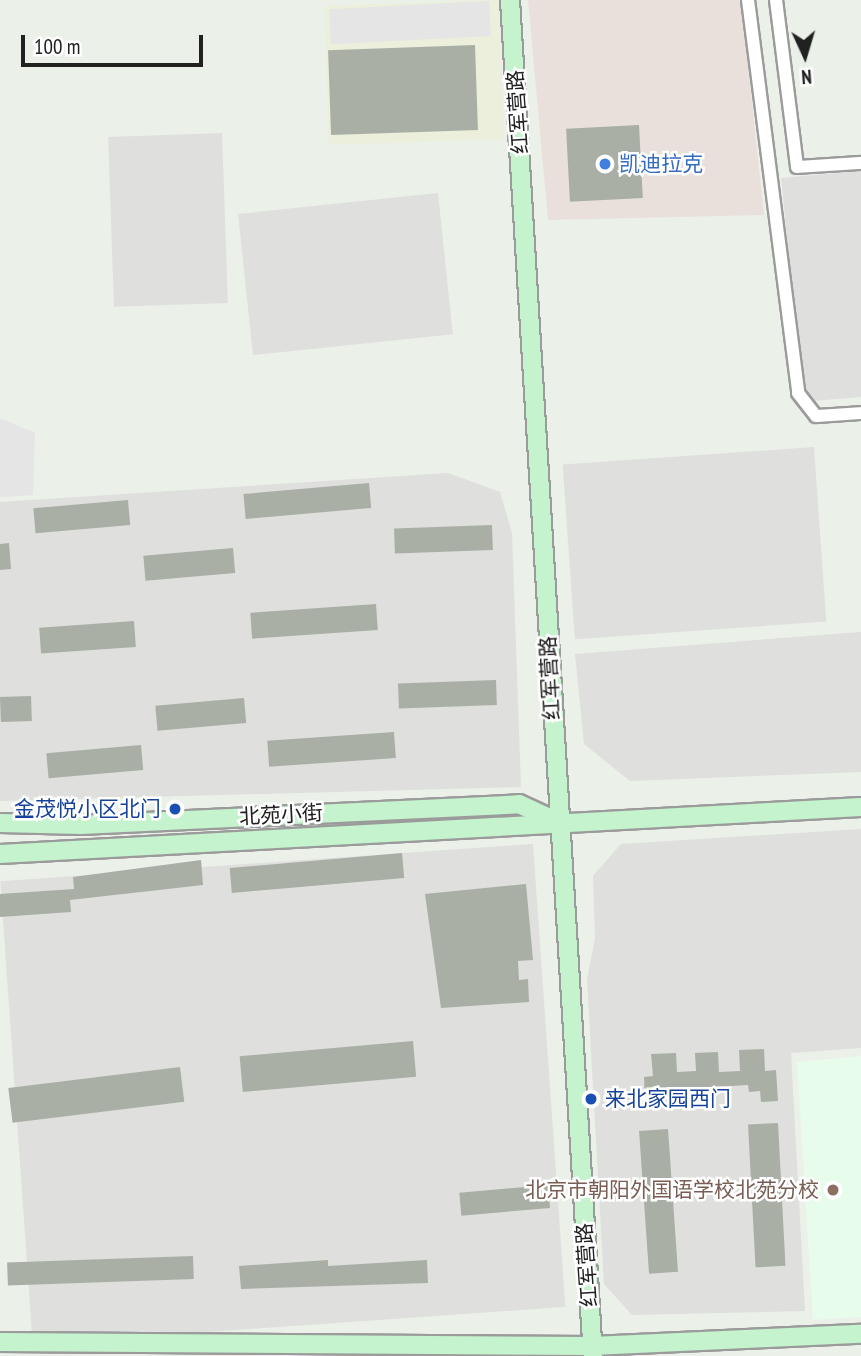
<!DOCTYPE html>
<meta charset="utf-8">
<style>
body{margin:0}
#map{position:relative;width:861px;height:1356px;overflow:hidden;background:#ebf0e9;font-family:"PT Sans Narrow","Noto Sans SC",sans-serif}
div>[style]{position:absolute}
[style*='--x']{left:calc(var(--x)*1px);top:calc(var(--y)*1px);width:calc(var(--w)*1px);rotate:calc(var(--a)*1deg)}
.residential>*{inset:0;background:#dfdfde;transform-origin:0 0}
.commercial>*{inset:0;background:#ebefdb;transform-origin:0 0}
.industrial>*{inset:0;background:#e9e0dc}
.education>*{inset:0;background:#e7fcea}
.parking>*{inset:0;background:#e5e5e5;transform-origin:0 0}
.building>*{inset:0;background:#a9afa5;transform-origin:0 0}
.roads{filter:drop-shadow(2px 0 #9b9b9b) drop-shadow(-2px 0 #9b9b9b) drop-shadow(0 2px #9b9b9b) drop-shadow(0 -2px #9b9b9b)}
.street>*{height:12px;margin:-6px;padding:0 6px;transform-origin:6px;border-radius:6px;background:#fff}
.secondary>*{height:18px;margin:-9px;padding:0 9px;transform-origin:9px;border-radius:9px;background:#c5f3cd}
.dots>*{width:19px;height:19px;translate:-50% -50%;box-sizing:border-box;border:4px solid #fff;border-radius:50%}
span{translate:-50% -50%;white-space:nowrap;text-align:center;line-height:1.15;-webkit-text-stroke:5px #fff;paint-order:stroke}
.street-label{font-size:21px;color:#212121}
.shop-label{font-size:21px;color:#366cbe}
.left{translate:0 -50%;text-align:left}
.transit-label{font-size:21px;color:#164399}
.right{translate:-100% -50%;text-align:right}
.education-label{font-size:21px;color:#785e54}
.north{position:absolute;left:770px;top:21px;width:70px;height:70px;-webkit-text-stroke:5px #fff;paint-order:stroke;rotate:176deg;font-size:19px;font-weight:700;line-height:28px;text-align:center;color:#212121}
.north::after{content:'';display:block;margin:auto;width:24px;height:32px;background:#212121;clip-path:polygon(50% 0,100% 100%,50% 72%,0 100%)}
.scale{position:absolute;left:21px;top:35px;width:182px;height:32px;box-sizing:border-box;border:4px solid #212121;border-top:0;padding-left:9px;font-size:21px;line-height:24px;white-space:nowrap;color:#212121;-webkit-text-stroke:5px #fff;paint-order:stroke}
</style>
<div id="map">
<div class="residential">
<i style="left:222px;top:133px;width:170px;height:114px;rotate:88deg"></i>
<i style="clip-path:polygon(861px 171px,861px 397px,812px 401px,802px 384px,781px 178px)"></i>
<i style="left:438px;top:193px;width:142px;height:201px;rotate:84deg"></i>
<i style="left:814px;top:447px;width:175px;height:252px;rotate:86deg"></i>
<i style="clip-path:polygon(448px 473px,500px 492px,512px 533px,521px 787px,0 801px,0 502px)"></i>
<i style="clip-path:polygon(861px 632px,861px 772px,630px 781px,584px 744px,575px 654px)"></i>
<i style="clip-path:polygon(861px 829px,861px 1048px,791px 1053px,805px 1311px,632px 1315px,604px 1284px,587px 980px,595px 938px,593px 876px,621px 844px)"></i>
<i style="left:533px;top:844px;width:464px;height:534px;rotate:86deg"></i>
</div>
<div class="commercial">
<i style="left:499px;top:0;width:139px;height:175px;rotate:88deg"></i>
</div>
<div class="industrial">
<i style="clip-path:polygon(528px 0,741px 0,764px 215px,548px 220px)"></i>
</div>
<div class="education">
<i style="clip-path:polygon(861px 1056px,861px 1317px,813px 1320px,797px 1062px)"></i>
</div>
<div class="parking">
<i style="left:489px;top:1px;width:35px;height:160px;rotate:87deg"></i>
<i style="clip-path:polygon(0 418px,35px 433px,33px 495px,0 497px)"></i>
</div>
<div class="building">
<i style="left:475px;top:45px;width:85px;height:147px;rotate:88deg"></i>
<i style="left:639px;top:125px;width:73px;height:73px;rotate:87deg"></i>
<i style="left:369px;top:483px;width:25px;height:126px;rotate:85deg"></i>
<i style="left:128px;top:500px;width:25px;height:95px;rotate:85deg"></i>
<i style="left:492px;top:525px;width:25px;height:98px;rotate:88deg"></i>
<i style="clip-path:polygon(9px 543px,11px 569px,0 570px,0 544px)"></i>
<i style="left:233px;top:548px;width:25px;height:90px;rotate:85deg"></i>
<i style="left:376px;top:604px;width:26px;height:126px;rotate:86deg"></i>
<i style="left:134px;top:621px;width:26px;height:95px;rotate:86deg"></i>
<i style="left:496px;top:680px;width:25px;height:98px;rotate:88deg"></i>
<i style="left:31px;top:696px;width:25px;height:31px;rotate:88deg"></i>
<i style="left:244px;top:698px;width:25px;height:89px;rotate:85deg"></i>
<i style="left:394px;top:732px;width:26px;height:127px;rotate:86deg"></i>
<i style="left:141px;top:745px;width:25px;height:95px;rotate:85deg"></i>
<i style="left:402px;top:853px;width:25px;height:173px;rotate:85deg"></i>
<i style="clip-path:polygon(201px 860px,203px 885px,70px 900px,71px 912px,0 917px,0 894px,74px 889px,73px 877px)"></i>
<i style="clip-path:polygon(526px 884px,533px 960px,518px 961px,519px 980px,528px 979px,529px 1002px,441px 1008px,425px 894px)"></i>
<i style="left:413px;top:1041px;width:36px;height:174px;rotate:85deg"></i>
<i style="clip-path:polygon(764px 1049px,765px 1071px,776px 1070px,778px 1101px,761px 1102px,760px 1091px,749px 1092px,748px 1085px,665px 1090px,659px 1102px,645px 1103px,644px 1077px,653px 1076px,651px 1054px,676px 1053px,677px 1072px,696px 1071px,695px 1053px,718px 1052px,719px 1072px,740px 1071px,739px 1050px)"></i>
<i style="left:180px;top:1067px;width:35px;height:173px;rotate:83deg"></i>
<i style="left:778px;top:1123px;width:143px;height:30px;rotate:87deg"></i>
<i style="left:668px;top:1129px;width:143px;height:29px;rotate:86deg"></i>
<i style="left:548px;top:1185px;width:23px;height:89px;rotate:85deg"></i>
<i style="left:193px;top:1256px;width:23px;height:186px;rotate:88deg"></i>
<i style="clip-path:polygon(328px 1260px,328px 1266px,427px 1260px,428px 1283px,241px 1289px,239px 1266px)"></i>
</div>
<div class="roads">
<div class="street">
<i style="--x:748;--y:0;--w:396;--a:82.7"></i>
<i style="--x:798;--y:393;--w:29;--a:52"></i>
<i style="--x:816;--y:416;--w:45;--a:-3.8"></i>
<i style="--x:776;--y:0;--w:168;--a:82.8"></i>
<i style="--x:797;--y:167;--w:64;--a:-3.6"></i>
</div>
<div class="secondary">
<i style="--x:510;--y:0;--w:1359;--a:86.5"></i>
<i style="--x:0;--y:823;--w:81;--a:1.4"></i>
<i style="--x:81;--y:825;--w:439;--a:-2.7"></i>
<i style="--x:519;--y:804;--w:43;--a:24.8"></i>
<i style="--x:0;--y:854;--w:862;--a:-3.12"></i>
<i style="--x:0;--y:1342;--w:592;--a:0.39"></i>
<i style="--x:592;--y:1346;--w:269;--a:-2.6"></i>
</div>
</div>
<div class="dots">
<i style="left:605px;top:164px;background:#3f7fe0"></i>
<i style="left:175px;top:809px;background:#1a4fb4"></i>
<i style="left:591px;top:1099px;background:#1a4fb4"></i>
<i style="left:833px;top:1190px;background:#8d6e63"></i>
</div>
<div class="street-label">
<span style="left:518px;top:112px;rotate:-94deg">红军营路</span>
<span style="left:550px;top:678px;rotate:-93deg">红军营路</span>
<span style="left:281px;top:815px;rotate:-3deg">北苑小街</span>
<span style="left:587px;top:1265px;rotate:-94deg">红军营路</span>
</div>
<div class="shop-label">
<span class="left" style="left:619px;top:164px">凯迪拉克</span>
</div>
<div class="transit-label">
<span class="right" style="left:161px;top:809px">金茂悦小区北门</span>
<span class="left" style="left:605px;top:1099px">来北家园西门</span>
</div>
<div class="education-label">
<span class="right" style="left:819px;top:1190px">北京市朝阳外国语学校北苑分校</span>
</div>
<div class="north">N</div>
<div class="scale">100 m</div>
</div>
